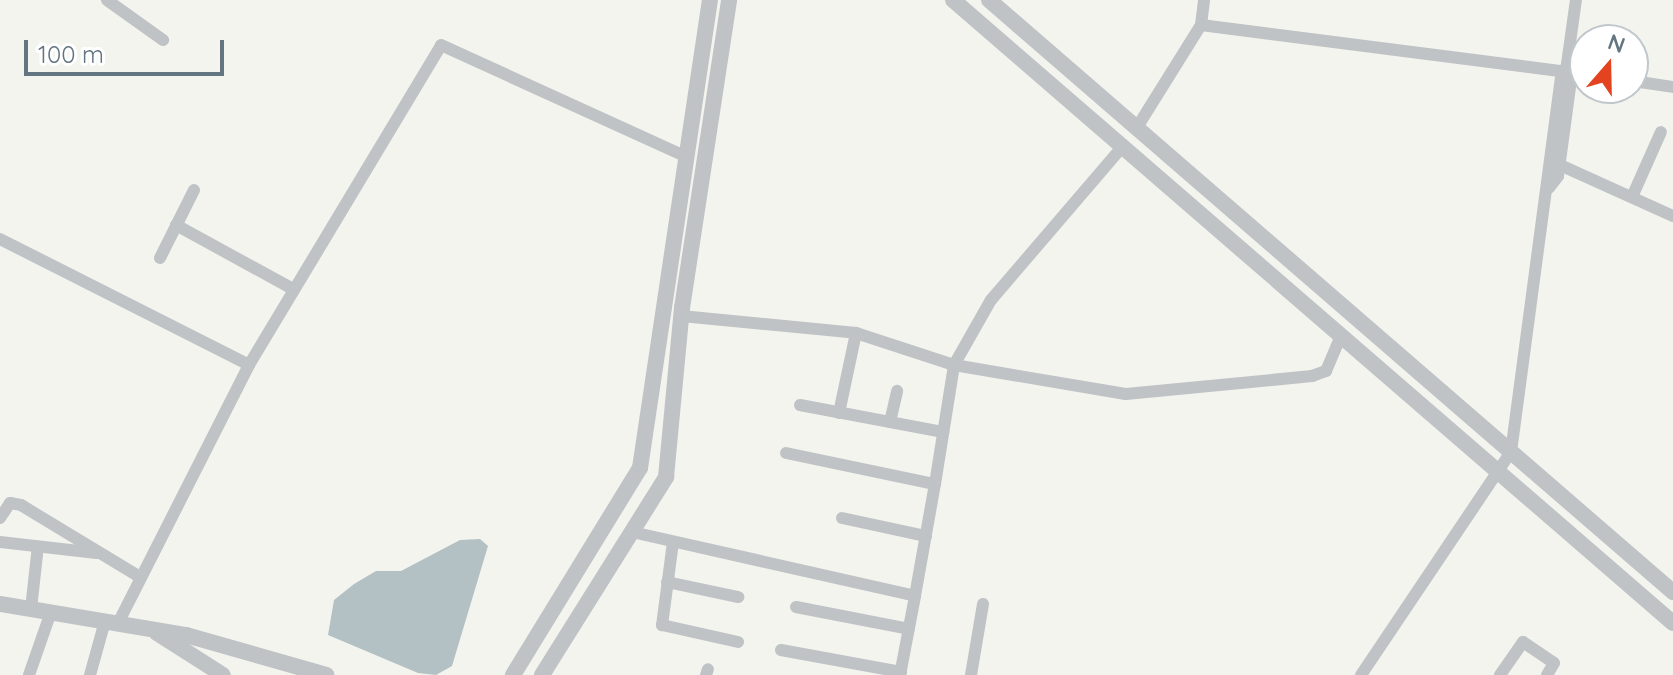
<!DOCTYPE html>
<style>
body{margin:0}
#map{position:relative;width:1673px;height:675px;overflow:hidden;background:#f4f4ef;font-family:Quicksand,sans-serif}
div>[style]{position:absolute}
[style*='--x']{left:calc(var(--x)*1px);top:calc(var(--y)*1px);width:calc(var(--w)*1px);rotate:calc(var(--a)*1deg)}
.water>*{inset:0;background:#b3c1c4}
.minor>*{height:12px;margin:-6px;padding:0 6px;transform-origin:6px;border-radius:6px;background:#bfc3c6}
.tertiary>*{height:16px;margin:-8px;padding:0 8px;transform-origin:8px;border-radius:8px;background:#bfc3c6}
span{translate:-50% -50%;white-space:nowrap;text-align:center;line-height:1.15;-webkit-text-stroke:8px #fff;paint-order:stroke}
.north{position:absolute;left:1569px;top:24px;width:80px;height:80px;box-sizing:border-box;background:#fff;border:2px solid #c0c8cd;border-radius:50%;rotate:20deg;font-size:22px;font-weight:700;line-height:32px;text-align:center;color:#627581}
.north::after{content:'';display:block;margin:auto;width:28px;height:36px;background:#e44320;clip-path:polygon(50% 0,100% 100%,50% 72%,0 100%)}
.scale{position:absolute;left:24px;top:40px;width:200px;height:36px;box-sizing:border-box;border:4px solid #627581;border-top:0;padding-left:10px;font-size:24px;line-height:28px;white-space:nowrap;color:#627581;-webkit-text-stroke:6px #fff;paint-order:stroke}
</style>
<div id="map">
<div class="water">
<i style="clip-path:polygon(480px 539px,488px 546px,452px 666px,436px 675px,418px 673px,328px 635px,334px 600px,354px 584px,376px 571px,401px 571px,460px 540px)"></i>
</div>
<div class="minor">
<i style="--x:107;--y:0;--w:69;--a:35.5"></i>
<i style="--x:1201;--y:25;--w:387;--a:7.3"></i>
<i style="--x:1566;--y:71;--w:72;--a:-82"></i>
<i style="--x:1633;--y:81;--w:40;--a:8.5"></i>
<i style="--x:1136;--y:129;--w:123;--a:-58"></i>
<i style="--x:1201;--y:25;--w:25;--a:-83"></i>
<i style="--x:1560;--y:165;--w:124;--a:24.3"></i>
<i style="--x:1549;--y:188;--w:15;--a:-53"></i>
<i style="--x:1558;--y:176;--w:105;--a:-82.3"></i>
<i style="--x:1632;--y:197;--w:71;--a:-66"></i>
<i style="--x:176;--y:225;--w:133;--a:28.7"></i>
<i style="--x:0;--y:239;--w:279;--a:26.8"></i>
<i style="--x:249;--y:365;--w:289;--a:116.9"></i>
<i style="--x:160;--y:258;--w:76;--a:-63.4"></i>
<i style="--x:681;--y:316;--w:176;--a:5.5"></i>
<i style="--x:856;--y:333;--w:103;--a:18.1"></i>
<i style="--x:954;--y:365;--w:75;--a:-60.4"></i>
<i style="--x:991;--y:300;--w:201;--a:-49.4"></i>
<i style="--x:249;--y:365;--w:373;--a:-59"></i>
<i style="--x:441;--y:45;--w:268;--a:24.5"></i>
<i style="--x:800;--y:405;--w:146;--a:10.7"></i>
<i style="--x:839;--y:413;--w:82;--a:-78"></i>
<i style="--x:890;--y:422;--w:32;--a:-77"></i>
<i style="--x:786;--y:453;--w:152;--a:11.8"></i>
<i style="--x:935;--y:484;--w:121;--a:-80.9"></i>
<i style="--x:954;--y:365;--w:174;--a:9.6"></i>
<i style="--x:1126;--y:394;--w:187;--a:-5.5"></i>
<i style="--x:1312;--y:376;--w:15;--a:-20"></i>
<i style="--x:1326;--y:371;--w:38;--a:-67"></i>
<i style="--x:0;--y:518;--w:18;--a:-56"></i>
<i style="--x:10;--y:503;--w:11;--a:10"></i>
<i style="--x:21;--y:505;--w:139;--a:31.2"></i>
<i style="--x:842;--y:518;--w:86;--a:12.1"></i>
<i style="--x:632;--y:532;--w:290;--a:12.7"></i>
<i style="--x:915;--y:596;--w:114;--a:-79.9"></i>
<i style="--x:0;--y:542;--w:97;--a:6.5"></i>
<i style="--x:673;--y:542;--w:84;--a:97.5"></i>
<i style="--x:662;--y:625;--w:78;--a:12.6"></i>
<i style="--x:667;--y:582;--w:73;--a:11.9"></i>
<i style="--x:796;--y:607;--w:115;--a:11"></i>
<i style="--x:31;--y:609;--w:63;--a:-83.7"></i>
<i style="--x:781;--y:650;--w:122;--a:10.4"></i>
<i style="--x:29;--y:675;--w:67;--a:-70.8"></i>
<i style="--x:90;--y:675;--w:56;--a:-74.5"></i>
<i style="--x:706;--y:675;--w:6;--a:-72"></i>
<i style="--x:900;--y:675;--w:80;--a:-79.2"></i>
<i style="--x:971;--y:675;--w:72;--a:-80.4"></i>
<i style="--x:1361;--y:675;--w:269;--a:-56.1"></i>
<i style="--x:1511;--y:452;--w:385;--a:-82.4"></i>
<i style="--x:1500;--y:675;--w:40;--a:-55.1"></i>
<i style="--x:1523;--y:642;--w:37;--a:34"></i>
<i style="--x:1554;--y:663;--w:14;--a:120"></i>
</div>
<div class="tertiary">
<i style="--x:953;--y:0;--w:952;--a:40.87"></i>
<i style="--x:989;--y:0;--w:905;--a:40.88"></i>
<i style="--x:0;--y:604;--w:189;--a:9.5"></i>
<i style="--x:186;--y:635;--w:146;--a:15.9"></i>
<i style="--x:157;--y:633;--w:78;--a:32.5"></i>
<i style="--x:513;--y:675;--w:243;--a:-58.5"></i>
<i style="--x:640;--y:468;--w:473;--a:-81.5"></i>
<i style="--x:542;--y:675;--w:234;--a:-57.9"></i>
<i style="--x:666;--y:477;--w:170;--a:-84.6"></i>
<i style="--x:682;--y:308;--w:312;--a:-81.3"></i>
</div>
<div class="north">N</div>
<div class="scale">100 m</div>
</div>
